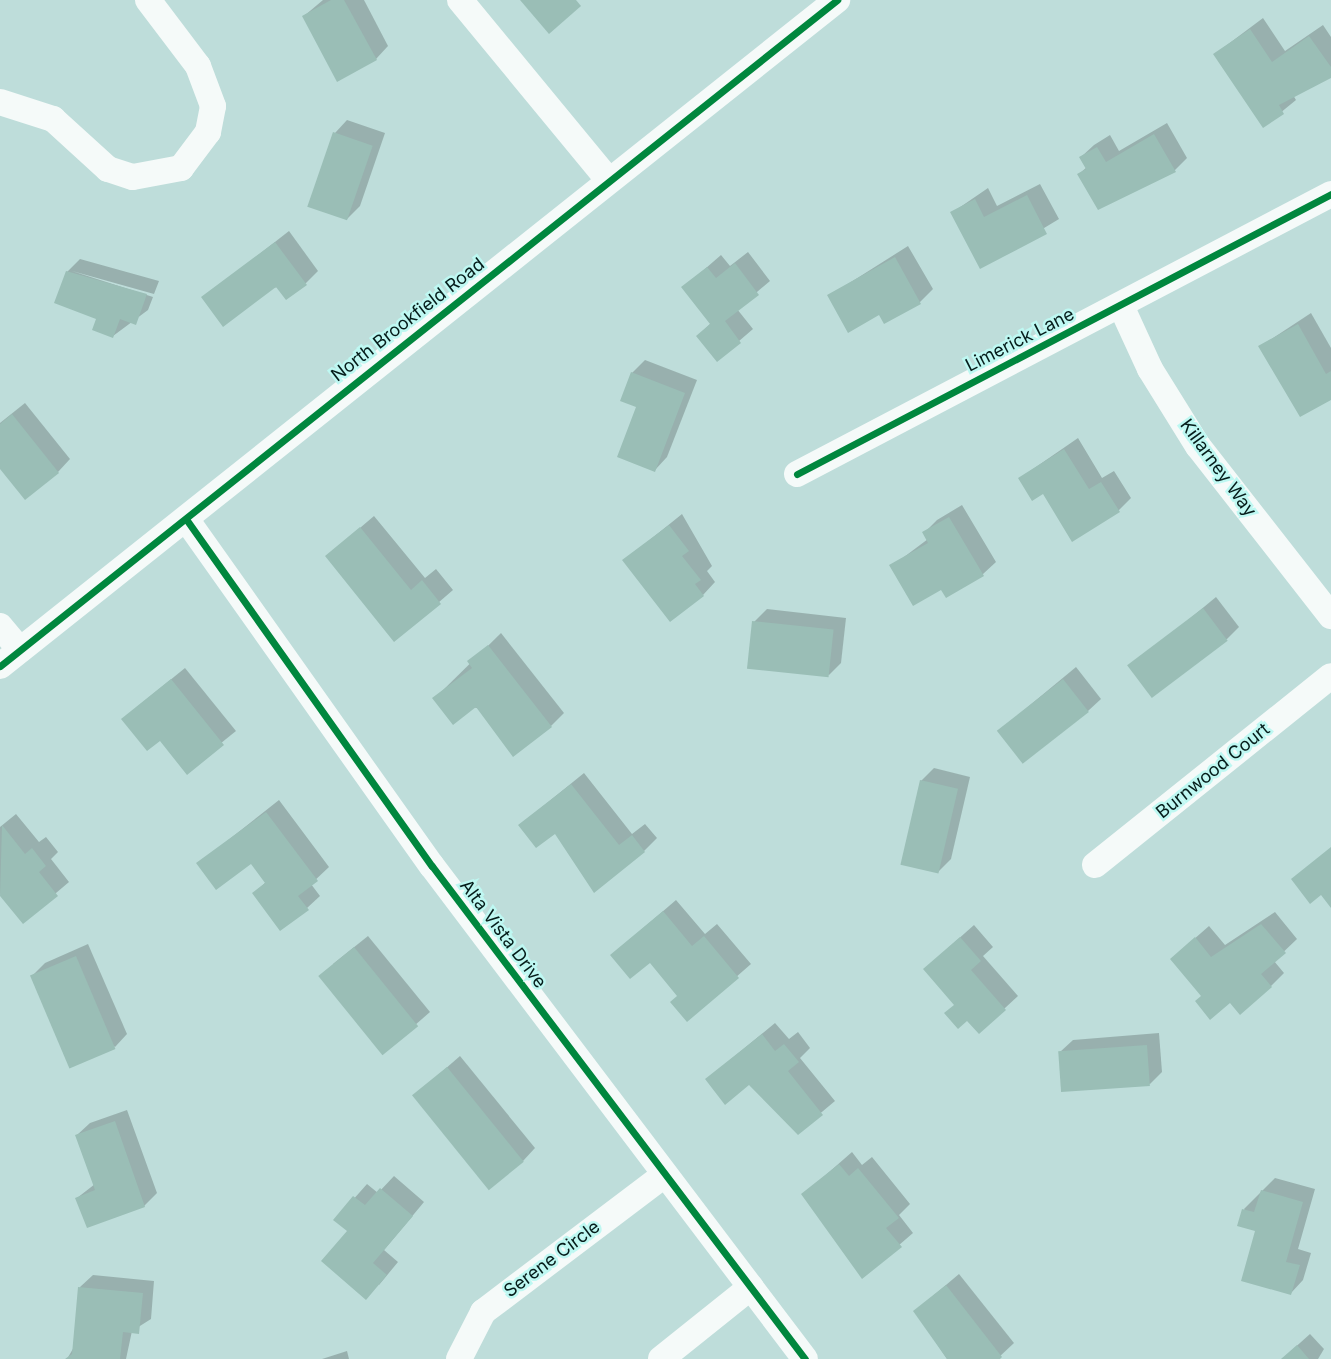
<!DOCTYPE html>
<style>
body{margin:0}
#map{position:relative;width:1331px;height:1359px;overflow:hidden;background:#beddda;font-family:Inter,sans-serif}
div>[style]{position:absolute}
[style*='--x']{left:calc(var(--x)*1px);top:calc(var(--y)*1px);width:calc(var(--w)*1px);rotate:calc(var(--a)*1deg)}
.shadow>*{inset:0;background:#0003;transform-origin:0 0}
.building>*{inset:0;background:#9abeb6;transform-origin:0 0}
.minor>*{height:26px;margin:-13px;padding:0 13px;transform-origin:13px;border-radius:13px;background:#f5faf9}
.cycleway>*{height:7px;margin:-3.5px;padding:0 3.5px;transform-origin:3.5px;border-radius:3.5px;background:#00873e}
span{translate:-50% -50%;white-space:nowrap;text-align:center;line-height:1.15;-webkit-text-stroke:5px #bef8f2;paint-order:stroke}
.street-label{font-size:18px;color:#051c1a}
</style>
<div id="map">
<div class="shadow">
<i style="clip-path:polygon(323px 0,364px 0,388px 46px,376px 59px,304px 16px)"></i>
<i style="clip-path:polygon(1263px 18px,1285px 51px,1323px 25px,1331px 37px,1331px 75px,1293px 95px,1296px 100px,1264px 126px,1215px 54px)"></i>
<i style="clip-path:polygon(347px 120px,385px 133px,360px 206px,347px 219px,335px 133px)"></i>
<i style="clip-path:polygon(1167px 123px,1187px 158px,1175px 170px,1079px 174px,1087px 167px,1081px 157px,1094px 145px,1110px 135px,1119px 151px)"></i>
<i style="clip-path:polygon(1040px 184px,1059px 219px,981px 266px,953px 212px,988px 188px,997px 206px)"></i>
<i style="clip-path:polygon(289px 231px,318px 271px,306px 283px,203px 298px)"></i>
<i style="clip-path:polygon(908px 246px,933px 289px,920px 302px,884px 322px,879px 313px,829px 296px)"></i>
<i style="clip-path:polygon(748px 252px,770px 281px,737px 309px,753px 329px,717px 360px,698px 336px,711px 323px,683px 288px,721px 255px,730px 266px)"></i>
<i style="clip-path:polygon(80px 259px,159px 281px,154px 294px,72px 271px,153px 297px,148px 310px,113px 336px,67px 272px)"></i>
<i style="clip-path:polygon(1311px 313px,1331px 348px,1331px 398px,1261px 346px)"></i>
<i style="clip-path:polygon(645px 360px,697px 380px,667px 457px,655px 470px,632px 373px)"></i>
<i style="clip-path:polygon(25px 403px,70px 459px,58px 472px,0 467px,0 423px)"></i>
<i style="clip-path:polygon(1078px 438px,1102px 478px,1114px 471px,1131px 498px,1118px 511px,1043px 491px,1020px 478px)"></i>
<i style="clip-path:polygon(962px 505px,996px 562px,983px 574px,947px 596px,941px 587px,892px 566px,928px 539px,924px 533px,937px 520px)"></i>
<i style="clip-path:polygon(682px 514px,712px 566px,707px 571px,715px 582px,703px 595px,625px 560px)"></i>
<i style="clip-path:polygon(374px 516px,425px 578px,436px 569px,453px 590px,395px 640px,327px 556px)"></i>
<i style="clip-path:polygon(1216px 597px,1239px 627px,1227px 639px,1130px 668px)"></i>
<i style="clip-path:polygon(767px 609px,846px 618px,841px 663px,829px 675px,754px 622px)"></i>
<i style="clip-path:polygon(501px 633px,564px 713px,551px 726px,435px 698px)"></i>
<i style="clip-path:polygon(1076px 667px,1101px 699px,1088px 711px,999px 731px)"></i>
<i style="left:185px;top:668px;width:81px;height:63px;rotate:51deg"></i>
<i style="clip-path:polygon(934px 768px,970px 777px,951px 859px,938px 872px,921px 781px)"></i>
<i style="clip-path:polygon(584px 773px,632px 834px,645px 824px,657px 838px,644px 851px,520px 825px)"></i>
<i style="clip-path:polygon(279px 800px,329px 867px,311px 884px,320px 896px,307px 908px,254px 893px,266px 882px,251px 861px,198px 864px)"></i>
<i style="clip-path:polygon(16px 814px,39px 842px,46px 837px,58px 852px,51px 859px,69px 882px,23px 921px,0 893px,0 827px)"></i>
<i style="clip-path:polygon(676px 900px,705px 934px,717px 924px,751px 964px,687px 1020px,679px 995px,650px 960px,612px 955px)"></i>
<i style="clip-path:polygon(1275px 912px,1297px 939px,1274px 961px,1284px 973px,1271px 986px,1230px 1001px,1203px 995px,1185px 947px,1209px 926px,1225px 945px)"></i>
<i style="clip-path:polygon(974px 925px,993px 947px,983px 956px,1018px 996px,979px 1032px,955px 1004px,938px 957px)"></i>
<i style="clip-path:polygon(368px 936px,430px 1012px,383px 1053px,333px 964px)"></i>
<i style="clip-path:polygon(88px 944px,127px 1034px,115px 1047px,32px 976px,45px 963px)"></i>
<i style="clip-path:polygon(775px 1023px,789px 1039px,798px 1032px,810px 1048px,800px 1058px,835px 1101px,798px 1132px,749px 1083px,707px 1079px)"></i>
<i style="clip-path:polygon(1159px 1033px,1162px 1072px,1150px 1084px,1060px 1052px,1073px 1040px)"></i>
<i style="clip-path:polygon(460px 1056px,535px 1148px,523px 1161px,414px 1096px)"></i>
<i style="clip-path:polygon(127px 1110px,157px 1193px,144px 1206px,77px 1198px,95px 1184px,77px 1135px,90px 1123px)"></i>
<i style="clip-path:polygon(852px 1152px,862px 1165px,872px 1157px,910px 1204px,899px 1215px,913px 1233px,862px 1277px,804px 1194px)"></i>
<i style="clip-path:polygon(394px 1176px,424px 1202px,384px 1250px,398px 1262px,379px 1285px,350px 1231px,336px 1219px,367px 1184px,378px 1193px)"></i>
<i style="clip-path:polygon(1275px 1178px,1315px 1189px,1298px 1249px,1311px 1253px,1303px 1280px,1291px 1293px,1244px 1209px)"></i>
<i style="clip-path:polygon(959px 1274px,1014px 1343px,997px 1359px,947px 1359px,915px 1311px)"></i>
<i style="clip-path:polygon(93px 1275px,154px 1281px,151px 1319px,132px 1331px,126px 1359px,67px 1359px,74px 1347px,80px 1287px)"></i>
<i style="clip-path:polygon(1310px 1334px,1324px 1349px,1318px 1359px,1282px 1359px)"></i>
<i style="clip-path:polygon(347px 1351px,349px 1359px,322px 1359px)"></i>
</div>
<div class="building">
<i style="clip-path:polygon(331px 0,344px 0,377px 60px,337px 82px,302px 16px)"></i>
<i style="clip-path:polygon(520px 0,576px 0,581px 6px,549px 34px)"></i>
<i style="clip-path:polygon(1250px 29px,1272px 62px,1309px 36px,1331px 67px,1331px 78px,1279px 105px,1284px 114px,1263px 128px,1213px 54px)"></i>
<i style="left:333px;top:132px;width:42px;height:79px;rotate:19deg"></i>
<i style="clip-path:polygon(1154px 134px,1176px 172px,1098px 210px,1077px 174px,1086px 169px,1079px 157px,1097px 147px,1106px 162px)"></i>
<i style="clip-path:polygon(1027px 195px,1047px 234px,980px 269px,950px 212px,975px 199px,984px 217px)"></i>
<i style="clip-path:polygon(275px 242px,307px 285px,286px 300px,276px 287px,223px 327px,201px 297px)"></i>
<i style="clip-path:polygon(895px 257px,921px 304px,884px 324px,879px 315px,848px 333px,827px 295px)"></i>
<i style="clip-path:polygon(735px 263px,759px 295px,725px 321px,741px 343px,717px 362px,696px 336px,710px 324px,681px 287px,707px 267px,716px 278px)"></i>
<i style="clip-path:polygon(66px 271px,147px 294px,136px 325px,120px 319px,113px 338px,92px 330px,96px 319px,54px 303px)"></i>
<i style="clip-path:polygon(1298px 324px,1326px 374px,1331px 371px,1331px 400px,1300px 417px,1258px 346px)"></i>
<i style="clip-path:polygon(631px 372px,685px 393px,655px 472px,617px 457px,636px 407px,620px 401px)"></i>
<i style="clip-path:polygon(12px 414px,59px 473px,25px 500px,0 469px,0 424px)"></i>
<i style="clip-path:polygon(1064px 449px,1089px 489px,1101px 482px,1120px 512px,1072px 542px,1043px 494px,1032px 501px,1018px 478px)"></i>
<i style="clip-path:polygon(949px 517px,984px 576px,946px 598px,941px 590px,913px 606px,889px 565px,928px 543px,922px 532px)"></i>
<i style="clip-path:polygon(669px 525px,689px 551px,682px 556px,701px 580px,695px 584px,704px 596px,670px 622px,622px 560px)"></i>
<i style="clip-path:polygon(360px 527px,411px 590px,422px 580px,441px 604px,394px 642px,325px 556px)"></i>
<i style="left:1203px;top:608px;width:41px;height:95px;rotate:53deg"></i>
<i style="left:752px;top:621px;width:82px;height:48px;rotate:6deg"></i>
<i style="clip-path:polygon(488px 645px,552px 727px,513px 757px,476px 707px,453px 725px,432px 698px,472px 668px,467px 661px)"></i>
<i style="clip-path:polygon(171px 679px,224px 745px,187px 775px,160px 741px,147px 751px,121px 719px)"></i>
<i style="left:1063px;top:679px;width:42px;height:84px;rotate:52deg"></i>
<i style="left:920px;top:780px;width:39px;height:87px;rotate:13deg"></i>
<i style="clip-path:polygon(571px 784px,619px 845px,632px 835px,645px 852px,594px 893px,555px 834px,536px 848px,518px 825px)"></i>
<i style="clip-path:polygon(266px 812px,318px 881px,298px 896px,309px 910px,280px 931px,252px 893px,265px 883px,251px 864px,216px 890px,196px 863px)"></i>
<i style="clip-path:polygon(2px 825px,25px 854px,32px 848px,46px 866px,39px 872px,58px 896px,23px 924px,0 896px)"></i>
<i style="clip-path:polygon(1331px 847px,1331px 908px,1321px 895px,1310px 904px,1291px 879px)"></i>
<i style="clip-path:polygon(663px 911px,692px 946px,704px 936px,739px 978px,687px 1022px,670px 1002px,677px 996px,650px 963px,630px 979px,610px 955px)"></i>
<i style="clip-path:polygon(1261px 924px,1286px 953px,1261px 974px,1272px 987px,1240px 1015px,1230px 1003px,1210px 1020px,1195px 1001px,1201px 996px,1170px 959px,1195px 937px,1211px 957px)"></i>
<i style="clip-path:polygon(960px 937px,981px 961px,971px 970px,1006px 1010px,979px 1034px,967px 1021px,958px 1029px,944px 1013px,954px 1005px,923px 969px)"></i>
<i style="left:354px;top:947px;width:102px;height:46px;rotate:51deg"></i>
<i style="left:76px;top:956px;width:101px;height:50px;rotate:67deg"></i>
<i style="clip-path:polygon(762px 1034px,775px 1051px,784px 1044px,799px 1062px,788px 1071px,823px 1115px,798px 1135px,749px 1085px,725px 1105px,705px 1079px)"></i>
<i style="left:1147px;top:1045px;width:41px;height:89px;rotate:86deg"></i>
<i style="left:447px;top:1067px;width:122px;height:45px;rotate:51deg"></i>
<i style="clip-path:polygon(115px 1121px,145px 1207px,87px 1228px,75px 1198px,95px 1190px,75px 1135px)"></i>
<i style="clip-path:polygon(839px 1164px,849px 1176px,858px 1168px,899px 1218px,886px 1228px,902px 1247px,862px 1279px,801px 1194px)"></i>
<i style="clip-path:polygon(380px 1188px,413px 1216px,373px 1263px,387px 1275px,366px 1300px,321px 1261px,347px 1231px,333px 1220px,353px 1196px,365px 1205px)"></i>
<i style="clip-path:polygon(1261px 1190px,1303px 1202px,1286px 1262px,1300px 1265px,1291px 1295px,1241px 1281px,1255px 1231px,1237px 1226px,1242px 1209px,1254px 1212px)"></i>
<i style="clip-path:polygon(946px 1285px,1002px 1357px,1000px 1359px,947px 1359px,913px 1311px)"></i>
<i style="clip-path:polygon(78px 1287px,143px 1293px,139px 1334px,123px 1332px,120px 1359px,65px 1359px,72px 1354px)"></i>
<i style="clip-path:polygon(1297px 1345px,1309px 1359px,1281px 1359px)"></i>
</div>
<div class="minor">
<i style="--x:460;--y:0;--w:234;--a:50.5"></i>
<i style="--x:0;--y:102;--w:56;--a:17.8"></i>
<i style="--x:53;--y:119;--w:74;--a:42.3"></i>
<i style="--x:108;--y:169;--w:26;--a:18"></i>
<i style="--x:133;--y:177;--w:49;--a:-10.6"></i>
<i style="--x:181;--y:168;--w:45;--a:-53.1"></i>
<i style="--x:208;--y:132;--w:26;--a:-79"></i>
<i style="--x:213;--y:106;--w:43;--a:-110.6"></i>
<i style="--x:198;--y:66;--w:83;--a:-127.1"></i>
<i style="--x:1122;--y:308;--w:67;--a:65.3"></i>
<i style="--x:1150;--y:369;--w:91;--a:58.1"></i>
<i style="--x:1198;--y:446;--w:216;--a:52"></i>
<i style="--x:797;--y:474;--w:603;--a:-27.67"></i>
<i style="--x:186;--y:519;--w:425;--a:54.7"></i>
<i style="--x:432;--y:866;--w:618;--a:52.89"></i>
<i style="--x:0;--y:626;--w:31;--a:50"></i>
<i style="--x:0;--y:666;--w:1070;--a:-38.51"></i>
<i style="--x:1095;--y:865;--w:302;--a:-38.7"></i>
<i style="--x:459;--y:1359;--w:53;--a:-62.9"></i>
<i style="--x:483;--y:1312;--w:227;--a:-37.1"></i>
<i style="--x:661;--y:1359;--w:115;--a:-38.7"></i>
</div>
<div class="cycleway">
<i style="--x:797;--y:474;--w:603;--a:-27.67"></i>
<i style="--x:186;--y:519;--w:425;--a:54.7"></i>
<i style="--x:432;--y:866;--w:618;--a:52.89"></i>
<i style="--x:0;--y:666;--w:1070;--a:-38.51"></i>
</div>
<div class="street-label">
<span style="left:408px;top:320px;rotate:-38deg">North Brookfield Road</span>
<span style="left:1020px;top:340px;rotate:-27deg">Limerick Lane</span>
<span style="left:1218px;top:468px;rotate:54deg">Killarney Way</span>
<span style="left:1213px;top:771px;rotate:-39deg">Burnwood Court</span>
<span style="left:503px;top:934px;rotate:53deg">Alta Vista Drive</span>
<span style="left:552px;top:1259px;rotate:-37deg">Serene Circle</span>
</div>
</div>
